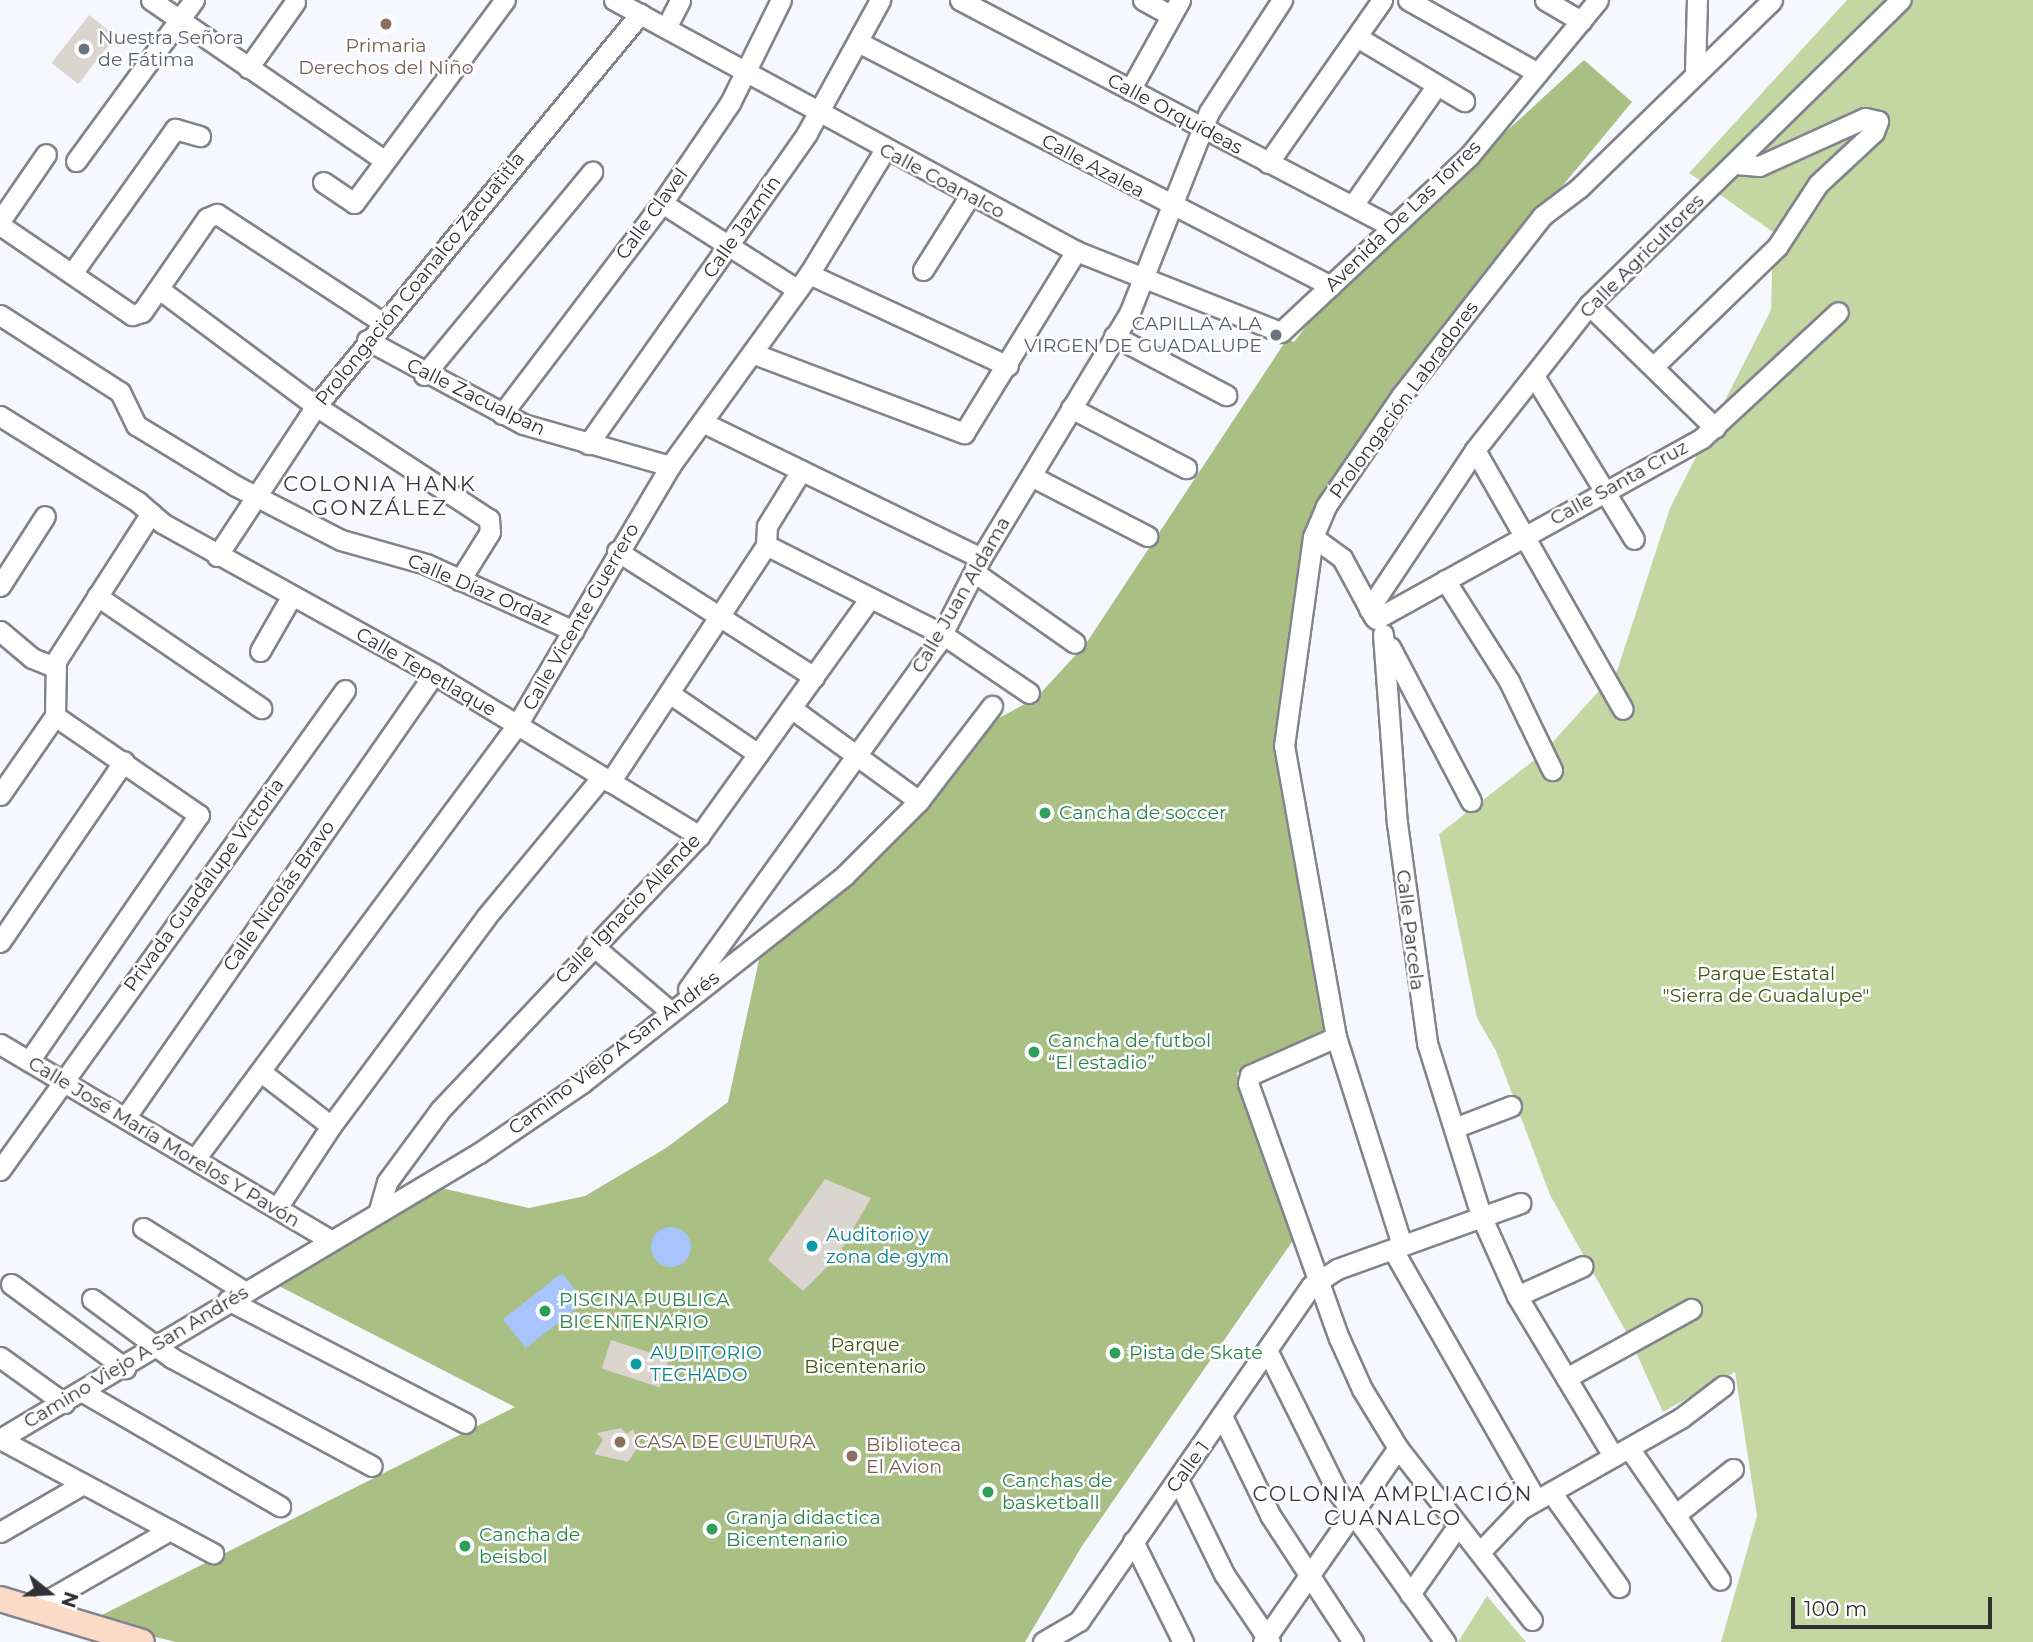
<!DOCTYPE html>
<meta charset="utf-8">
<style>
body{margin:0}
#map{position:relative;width:2033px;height:1642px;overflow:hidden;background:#f7f8ff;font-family:Montserrat,sans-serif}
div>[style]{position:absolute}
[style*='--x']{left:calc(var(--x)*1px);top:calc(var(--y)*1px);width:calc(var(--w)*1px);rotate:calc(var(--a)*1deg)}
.green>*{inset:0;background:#c4d7a3}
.forest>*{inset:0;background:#a9bf83}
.water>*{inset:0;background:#a8c4fc;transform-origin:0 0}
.round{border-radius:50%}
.building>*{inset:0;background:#dbd5cf;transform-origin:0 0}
.roads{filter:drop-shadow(2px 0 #83848b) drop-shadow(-2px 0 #83848b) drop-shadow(0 2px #83848b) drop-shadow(0 -2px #83848b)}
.minor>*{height:19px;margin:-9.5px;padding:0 9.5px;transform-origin:9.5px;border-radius:9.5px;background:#fff}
.major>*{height:24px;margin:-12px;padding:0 12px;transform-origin:12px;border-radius:12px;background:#fbdac7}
.dots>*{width:19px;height:19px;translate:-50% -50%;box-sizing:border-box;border:4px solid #fff;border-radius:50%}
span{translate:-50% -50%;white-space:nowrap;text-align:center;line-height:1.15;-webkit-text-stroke:5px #fff;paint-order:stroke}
.worship-label{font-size:19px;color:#5b616d}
.left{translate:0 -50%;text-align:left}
.right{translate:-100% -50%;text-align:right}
.education-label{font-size:19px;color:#785e54}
.street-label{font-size:19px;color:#313134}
.leisure-label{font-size:19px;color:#27864d}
.park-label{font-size:19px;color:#425514}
.culture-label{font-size:19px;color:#0d838f}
.neighbourhood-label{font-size:21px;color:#38393f;letter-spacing:2px}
.north{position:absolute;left:14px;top:1558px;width:70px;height:70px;-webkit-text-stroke:5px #fff;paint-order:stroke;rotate:108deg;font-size:19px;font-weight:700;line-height:28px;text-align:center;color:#313134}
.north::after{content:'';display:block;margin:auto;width:24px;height:32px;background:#313134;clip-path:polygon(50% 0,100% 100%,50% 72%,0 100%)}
.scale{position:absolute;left:1791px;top:1597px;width:201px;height:32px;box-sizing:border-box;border:4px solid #313134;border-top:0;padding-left:9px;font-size:21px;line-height:24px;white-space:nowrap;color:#313134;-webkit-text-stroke:5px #fff;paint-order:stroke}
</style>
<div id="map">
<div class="green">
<i style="clip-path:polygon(1847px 0,2033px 0,2033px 1642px,1721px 1642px,1757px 1516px,1735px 1372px,1663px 1412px,1629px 1337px,1550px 1195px,1496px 1051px,1477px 1018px,1439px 834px,1541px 755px,1617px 671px,1670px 508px,1771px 310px,1773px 232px,1689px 173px)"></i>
<i style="clip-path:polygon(1487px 1596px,1526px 1642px,1458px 1642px)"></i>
</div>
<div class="forest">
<i style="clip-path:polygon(1584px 60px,1632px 102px,1458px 312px,1302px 547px,1277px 743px,1328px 1030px,1237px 1073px,1294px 1239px,1082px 1546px,1025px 1642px,176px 1642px,90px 1621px,515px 1407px,277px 1285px,437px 1187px,529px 1208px,585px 1196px,666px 1148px,728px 1102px,761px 951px,913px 818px,999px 718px,1036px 698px,1085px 645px,1287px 339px,1294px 342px,1335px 289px)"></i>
</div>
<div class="water">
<i class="round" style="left:651px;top:1227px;width:40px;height:40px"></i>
<i style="left:562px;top:1273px;width:37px;height:75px;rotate:52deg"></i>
</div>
<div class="building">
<i style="left:89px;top:15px;width:34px;height:61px;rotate:38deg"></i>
<i style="clip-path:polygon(825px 1179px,871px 1198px,837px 1257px,803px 1291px,768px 1260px)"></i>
<i style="left:611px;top:1340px;width:61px;height:30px;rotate:18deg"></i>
<i style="clip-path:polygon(621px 1428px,627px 1434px,633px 1429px,640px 1444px,628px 1462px,594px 1454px,603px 1440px,597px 1433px)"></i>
</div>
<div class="roads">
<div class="minor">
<i style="--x:151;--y:0;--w:283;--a:34.5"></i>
<i style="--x:614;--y:0;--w:526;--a:28.51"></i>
<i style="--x:1076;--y:251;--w:220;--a:21.6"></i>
<i style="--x:1281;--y:332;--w:258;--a:-43.1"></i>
<i style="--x:1469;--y:156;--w:202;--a:-50.4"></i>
<i style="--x:960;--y:0;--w:487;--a:27.7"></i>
<i style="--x:1143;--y:0;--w:31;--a:29"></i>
<i style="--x:1408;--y:0;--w:149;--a:29.3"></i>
<i style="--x:1545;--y:0;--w:42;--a:30.3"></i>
<i style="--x:666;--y:28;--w:31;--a:-63"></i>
<i style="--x:1357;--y:37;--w:125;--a:30.9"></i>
<i style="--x:858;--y:42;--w:532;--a:27.29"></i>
<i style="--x:248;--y:68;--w:81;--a:-54.5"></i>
<i style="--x:1695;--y:71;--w:71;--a:-88.4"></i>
<i style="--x:1130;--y:90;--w:103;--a:-60.9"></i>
<i style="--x:76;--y:161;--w:200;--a:-53.8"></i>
<i style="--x:1268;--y:163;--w:199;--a:-55"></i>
<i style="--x:323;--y:182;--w:37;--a:34"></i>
<i style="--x:354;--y:203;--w:253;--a:-53.4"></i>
<i style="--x:662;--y:203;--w:161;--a:32.6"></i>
<i style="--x:1353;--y:205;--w:146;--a:-55"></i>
<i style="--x:0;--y:221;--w:81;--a:-55.5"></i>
<i style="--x:0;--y:225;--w:160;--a:34.3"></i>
<i style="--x:132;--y:315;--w:10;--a:-17"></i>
<i style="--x:142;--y:312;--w:114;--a:-55.3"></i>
<i style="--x:207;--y:218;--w:11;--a:-22"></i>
<i style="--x:217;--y:214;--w:197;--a:33.2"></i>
<i style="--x:923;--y:270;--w:86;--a:-57.8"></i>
<i style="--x:73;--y:272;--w:176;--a:-54.5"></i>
<i style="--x:175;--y:129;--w:26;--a:16"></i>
<i style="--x:809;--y:274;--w:219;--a:24.8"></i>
<i style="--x:159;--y:289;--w:196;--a:36.7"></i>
<i style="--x:316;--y:406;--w:207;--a:33.2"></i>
<i style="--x:489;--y:519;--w:13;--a:86"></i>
<i style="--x:490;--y:532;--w:57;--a:122"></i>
<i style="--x:1589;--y:305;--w:176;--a:44.3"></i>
<i style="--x:0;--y:315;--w:143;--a:32.7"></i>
<i style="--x:120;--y:392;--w:37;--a:64"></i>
<i style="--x:136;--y:425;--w:117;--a:31.4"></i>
<i style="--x:236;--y:486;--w:118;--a:27.2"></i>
<i style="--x:341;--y:540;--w:88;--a:15.8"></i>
<i style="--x:426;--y:564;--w:162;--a:24.4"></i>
<i style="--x:1114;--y:336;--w:127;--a:27.8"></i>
<i style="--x:367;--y:340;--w:177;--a:28.3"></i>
<i style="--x:523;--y:424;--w:153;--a:15.9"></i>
<i style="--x:752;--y:353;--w:227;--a:20.7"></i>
<i style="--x:964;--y:433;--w:214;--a:-58.4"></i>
<i style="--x:1653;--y:367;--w:173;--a:-44.1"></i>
<i style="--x:1777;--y:247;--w:75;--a:-56.9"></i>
<i style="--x:1818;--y:184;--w:76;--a:-42.9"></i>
<i style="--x:1874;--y:132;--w:12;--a:-70"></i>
<i style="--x:1878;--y:121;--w:13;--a:-167"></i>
<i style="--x:1865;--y:118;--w:116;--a:155.6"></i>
<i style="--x:1759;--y:166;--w:23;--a:-175"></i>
<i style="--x:424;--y:375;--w:264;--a:-50.4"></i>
<i style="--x:1534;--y:376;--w:191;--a:58.5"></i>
<i style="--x:1071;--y:408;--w:130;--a:27.6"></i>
<i style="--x:502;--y:414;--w:265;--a:-52.8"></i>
<i style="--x:662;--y:203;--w:121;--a:-55.8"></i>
<i style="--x:730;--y:103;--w:115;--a:-63.7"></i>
<i style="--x:0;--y:416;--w:163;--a:31.9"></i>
<i style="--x:138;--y:502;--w:32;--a:41"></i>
<i style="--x:162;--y:523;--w:311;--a:29"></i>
<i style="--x:434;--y:674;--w:311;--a:31.4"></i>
<i style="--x:702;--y:422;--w:310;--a:26"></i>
<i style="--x:588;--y:444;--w:380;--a:-54.8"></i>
<i style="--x:807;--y:133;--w:152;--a:-61.2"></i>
<i style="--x:1475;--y:450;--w:298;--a:60.3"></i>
<i style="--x:1031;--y:476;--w:131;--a:27.3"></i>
<i style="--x:1313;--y:537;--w:36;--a:36"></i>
<i style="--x:1342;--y:558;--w:67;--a:61.5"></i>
<i style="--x:766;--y:545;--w:197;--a:26.8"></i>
<i style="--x:942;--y:634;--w:105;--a:34.1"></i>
<i style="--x:617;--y:551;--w:234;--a:32.6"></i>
<i style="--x:217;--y:556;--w:180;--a:-56.6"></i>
<i style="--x:316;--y:406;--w:509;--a:-50.43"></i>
<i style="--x:974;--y:572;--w:123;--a:35.1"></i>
<i style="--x:1445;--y:580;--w:120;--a:57.6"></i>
<i style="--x:1509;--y:681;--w:99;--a:64.2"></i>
<i style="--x:0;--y:586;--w:83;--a:-57.3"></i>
<i style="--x:97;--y:596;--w:199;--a:34.3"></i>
<i style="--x:1369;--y:609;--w:191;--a:-56.3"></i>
<i style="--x:1475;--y:450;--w:184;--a:-51.8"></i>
<i style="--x:1589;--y:305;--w:436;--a:-44.4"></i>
<i style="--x:1376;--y:619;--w:373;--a:-29"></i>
<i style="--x:1702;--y:438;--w:185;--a:-42.8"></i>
<i style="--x:0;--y:631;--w:42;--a:40.2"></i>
<i style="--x:32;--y:658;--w:24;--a:22"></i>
<i style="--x:1383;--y:634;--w:190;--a:85.8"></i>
<i style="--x:1397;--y:823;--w:222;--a:82.2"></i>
<i style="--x:1427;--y:1043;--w:183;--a:72.6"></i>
<i style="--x:1482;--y:1218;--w:85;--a:65.8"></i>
<i style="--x:1517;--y:1296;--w:187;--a:59"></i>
<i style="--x:1390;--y:647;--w:174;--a:62.3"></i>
<i style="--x:260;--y:651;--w:62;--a:-60.1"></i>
<i style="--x:669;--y:693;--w:108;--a:34.4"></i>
<i style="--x:791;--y:708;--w:158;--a:36"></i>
<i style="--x:610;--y:782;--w:284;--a:-56.6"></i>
<i style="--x:766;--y:545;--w:19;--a:-87"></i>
<i style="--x:767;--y:526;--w:65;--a:-58.3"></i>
<i style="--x:0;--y:795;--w:96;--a:-55.2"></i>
<i style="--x:55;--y:716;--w:55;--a:-89"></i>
<i style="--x:56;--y:661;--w:176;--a:-57.3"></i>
<i style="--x:0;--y:942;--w:219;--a:-55.6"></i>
<i style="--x:593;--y:946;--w:102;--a:40.2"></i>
<i style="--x:688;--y:989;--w:425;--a:-54.2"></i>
<i style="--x:937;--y:644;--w:97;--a:-62.9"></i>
<i style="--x:981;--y:558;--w:285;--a:-58.8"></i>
<i style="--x:1129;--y:314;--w:217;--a:-68.4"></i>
<i style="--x:1209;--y:112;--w:134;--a:-56.9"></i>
<i style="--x:1336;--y:1037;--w:94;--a:156.2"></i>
<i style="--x:1250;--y:1075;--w:8;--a:104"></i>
<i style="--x:1248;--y:1083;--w:271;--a:70.4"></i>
<i style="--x:1339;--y:1338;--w:56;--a:65.7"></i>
<i style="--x:1362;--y:1389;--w:69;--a:58.6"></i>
<i style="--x:1398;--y:1448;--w:218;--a:52.1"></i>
<i style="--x:0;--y:1044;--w:382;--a:30.7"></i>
<i style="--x:29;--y:1061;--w:299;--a:-55.4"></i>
<i style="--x:199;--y:815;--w:175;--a:-145.5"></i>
<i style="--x:261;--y:1072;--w:88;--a:37.6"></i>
<i style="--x:125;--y:1118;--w:541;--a:-55.16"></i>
<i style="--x:1454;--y:1128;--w:61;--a:-21.1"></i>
<i style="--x:195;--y:1159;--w:540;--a:-53.43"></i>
<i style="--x:517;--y:725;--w:301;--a:-59.4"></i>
<i style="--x:670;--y:466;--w:237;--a:-54.1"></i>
<i style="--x:809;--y:274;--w:144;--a:-58.6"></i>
<i style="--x:0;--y:1170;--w:591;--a:-54.29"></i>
<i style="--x:277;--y:1208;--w:98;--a:-56.6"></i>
<i style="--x:331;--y:1126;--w:260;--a:-53.4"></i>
<i style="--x:486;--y:917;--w:182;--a:-50.4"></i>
<i style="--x:379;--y:1210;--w:29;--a:-74"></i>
<i style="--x:387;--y:1182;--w:89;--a:-53.6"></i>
<i style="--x:440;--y:1110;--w:377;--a:-46.6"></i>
<i style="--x:699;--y:836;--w:292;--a:-54.3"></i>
<i style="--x:143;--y:1228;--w:119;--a:32"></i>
<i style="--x:1402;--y:1245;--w:218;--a:-107.6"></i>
<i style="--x:1336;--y:1037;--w:296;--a:-100.1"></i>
<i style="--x:1284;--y:746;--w:211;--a:-82.1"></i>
<i style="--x:1313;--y:537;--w:34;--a:-67"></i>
<i style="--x:1326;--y:506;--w:133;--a:-55.7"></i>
<i style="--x:1401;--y:396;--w:229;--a:-51.9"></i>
<i style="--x:1542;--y:216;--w:46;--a:-37.1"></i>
<i style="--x:1579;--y:188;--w:269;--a:-44.2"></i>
<i style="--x:1393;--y:1250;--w:288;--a:60.2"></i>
<i style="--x:11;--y:1284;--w:142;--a:36.4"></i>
<i style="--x:1517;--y:1296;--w:72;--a:-24.4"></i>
<i style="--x:92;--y:1299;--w:99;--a:36.4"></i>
<i style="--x:172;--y:1358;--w:227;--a:28.4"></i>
<i style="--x:228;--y:1300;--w:267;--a:27.4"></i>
<i style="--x:1268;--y:1352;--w:155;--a:63.6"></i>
<i style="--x:1337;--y:1491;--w:186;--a:54.4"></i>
<i style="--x:0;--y:1357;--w:79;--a:35.7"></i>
<i style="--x:1566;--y:1378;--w:143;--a:-28.9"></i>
<i style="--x:83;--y:1392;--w:228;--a:30.1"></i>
<i style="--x:1223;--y:1418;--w:108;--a:64.1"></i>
<i style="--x:1270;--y:1515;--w:152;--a:56.8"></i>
<i style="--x:0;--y:1439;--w:558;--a:-30.84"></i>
<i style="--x:479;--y:1153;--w:125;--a:-34.2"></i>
<i style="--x:582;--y:1083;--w:335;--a:-38.3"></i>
<i style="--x:845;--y:875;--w:105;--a:-45"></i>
<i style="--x:919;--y:801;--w:120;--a:-52.5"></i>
<i style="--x:0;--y:1439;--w:242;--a:28.2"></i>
<i style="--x:1629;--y:1448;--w:160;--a:55.4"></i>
<i style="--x:1178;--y:1480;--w:105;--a:63.9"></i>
<i style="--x:1224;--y:1574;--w:82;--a:55.9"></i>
<i style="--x:1551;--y:1492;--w:117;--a:54.4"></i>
<i style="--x:1675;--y:1515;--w:74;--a:-38.4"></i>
<i style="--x:0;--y:1532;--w:96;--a:-30"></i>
<i style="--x:1133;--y:1541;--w:113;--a:63.7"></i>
<i style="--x:1480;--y:1552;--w:59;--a:-46.4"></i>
<i style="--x:1521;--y:1509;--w:184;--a:-29.6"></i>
<i style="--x:1681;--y:1418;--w:53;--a:-37.3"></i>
<i style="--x:1410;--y:1594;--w:82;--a:-55"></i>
<i style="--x:32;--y:1609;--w:159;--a:-29.8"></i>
<i style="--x:1043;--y:1642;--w:42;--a:-30.3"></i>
<i style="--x:1079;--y:1621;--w:407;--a:-55.3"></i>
<i style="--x:1311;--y:1286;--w:31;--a:-33"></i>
<i style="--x:1337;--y:1269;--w:195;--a:-19.8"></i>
<i style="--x:1263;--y:1642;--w:236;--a:-55.2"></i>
</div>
<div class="major">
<i style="--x:0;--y:1599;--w:148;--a:16.8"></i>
</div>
</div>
<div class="dots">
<i style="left:386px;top:24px;background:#8d6e63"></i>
<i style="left:84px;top:49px;background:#6b7280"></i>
<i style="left:1276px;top:335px;background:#6b7280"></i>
<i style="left:1045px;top:813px;background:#2e9e5b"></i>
<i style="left:1034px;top:1052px;background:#2e9e5b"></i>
<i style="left:812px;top:1246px;background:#0f9aa8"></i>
<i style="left:545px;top:1311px;background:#2e9e5b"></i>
<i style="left:1115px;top:1353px;background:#2e9e5b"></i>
<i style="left:636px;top:1364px;background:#0f9aa8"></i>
<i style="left:620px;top:1442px;background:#8d6e63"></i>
<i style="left:852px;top:1456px;background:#8d6e63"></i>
<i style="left:988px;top:1492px;background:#2e9e5b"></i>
<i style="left:712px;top:1529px;background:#2e9e5b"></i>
<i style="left:465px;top:1546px;background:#2e9e5b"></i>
</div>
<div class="worship-label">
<span class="left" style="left:98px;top:49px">Nuestra Señora<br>de Fátima</span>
<span class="right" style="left:1262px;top:335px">CAPILLA A LA<br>VIRGEN DE GUADALUPE</span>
</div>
<div class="education-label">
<span style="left:386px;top:57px">Primaria<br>Derechos del Niño</span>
<span class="left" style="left:634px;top:1442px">CASA DE CULTURA</span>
<span class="left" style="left:866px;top:1456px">Biblioteca<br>El Avion</span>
</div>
<div class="street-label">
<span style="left:1175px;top:114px;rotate:28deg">Calle Orquídeas</span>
<span style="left:1093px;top:166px;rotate:28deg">Calle Azalea</span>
<span style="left:942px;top:181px;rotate:28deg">Calle Coanalco</span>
<span style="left:652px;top:214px;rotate:-54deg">Calle Clavel</span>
<span style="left:1403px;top:216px;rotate:-44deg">Avenida De Las Torres</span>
<span style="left:742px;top:227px;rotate:-55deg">Calle Jazmín</span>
<span style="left:1642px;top:256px;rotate:-45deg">Calle Agricultores</span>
<span style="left:420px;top:279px;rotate:-51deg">Prolongación Coanalco Zacuatitla</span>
<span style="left:476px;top:397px;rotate:26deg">Calle Zacualpan</span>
<span style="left:1404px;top:400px;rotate:-54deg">Prolongación Labradores</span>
<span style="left:1619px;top:483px;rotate:-29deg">Calle Santa Cruz</span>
<span style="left:480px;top:590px;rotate:23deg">Calle Díaz Ordaz</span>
<span style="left:961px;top:595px;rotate:-60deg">Calle Juan Aldama</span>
<span style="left:581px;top:617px;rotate:-60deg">Calle Vicente Guerrero</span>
<span style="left:426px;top:672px;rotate:30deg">Calle Tepetlaque</span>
<span style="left:204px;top:885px;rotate:-54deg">Privada Guadalupe Victoria</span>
<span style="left:279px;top:896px;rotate:-55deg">Calle Nicolás Bravo</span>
<span style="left:628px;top:909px;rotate:-46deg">Calle Ignacio Allende</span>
<span style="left:1410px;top:930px;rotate:83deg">Calle Parcela</span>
<span style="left:614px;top:1053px;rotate:-37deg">Camino Viejo A San Andrés</span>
<span style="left:164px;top:1142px;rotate:31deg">Calle José María Morelos Y Pavón</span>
<span style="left:136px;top:1357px;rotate:-31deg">Camino Viejo A San Andrés</span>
<span style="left:1188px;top:1467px;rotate:-54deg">Calle 1</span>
</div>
<div class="leisure-label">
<span class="left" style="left:1059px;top:813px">Cancha de soccer</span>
<span class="left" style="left:1048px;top:1052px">Cancha de futbol<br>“El estadio”</span>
<span class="left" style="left:559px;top:1311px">PISCINA PUBLICA<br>BICENTENARIO</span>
<span class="left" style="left:1129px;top:1353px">Pista de Skate</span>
<span class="left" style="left:1002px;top:1492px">Canchas de<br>basketball</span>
<span class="left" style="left:726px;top:1529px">Granja didactica<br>Bicentenario</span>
<span class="left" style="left:479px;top:1546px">Cancha de<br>beisbol</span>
</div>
<div class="park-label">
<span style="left:1766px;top:985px">Parque Estatal<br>"Sierra de Guadalupe"</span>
<span style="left:865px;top:1356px">Parque<br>Bicentenario</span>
</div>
<div class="culture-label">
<span class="left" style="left:826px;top:1246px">Auditorio y<br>zona de gym</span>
<span class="left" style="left:650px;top:1364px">AUDITORIO<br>TECHADO</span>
</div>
<div class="neighbourhood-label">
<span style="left:380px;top:496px">COLONIA HANK<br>GONZÁLEZ</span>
<span style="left:1393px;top:1506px">COLONIA AMPLIACIÓN<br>CUANALCO</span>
</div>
<div class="north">N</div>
<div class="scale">100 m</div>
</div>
